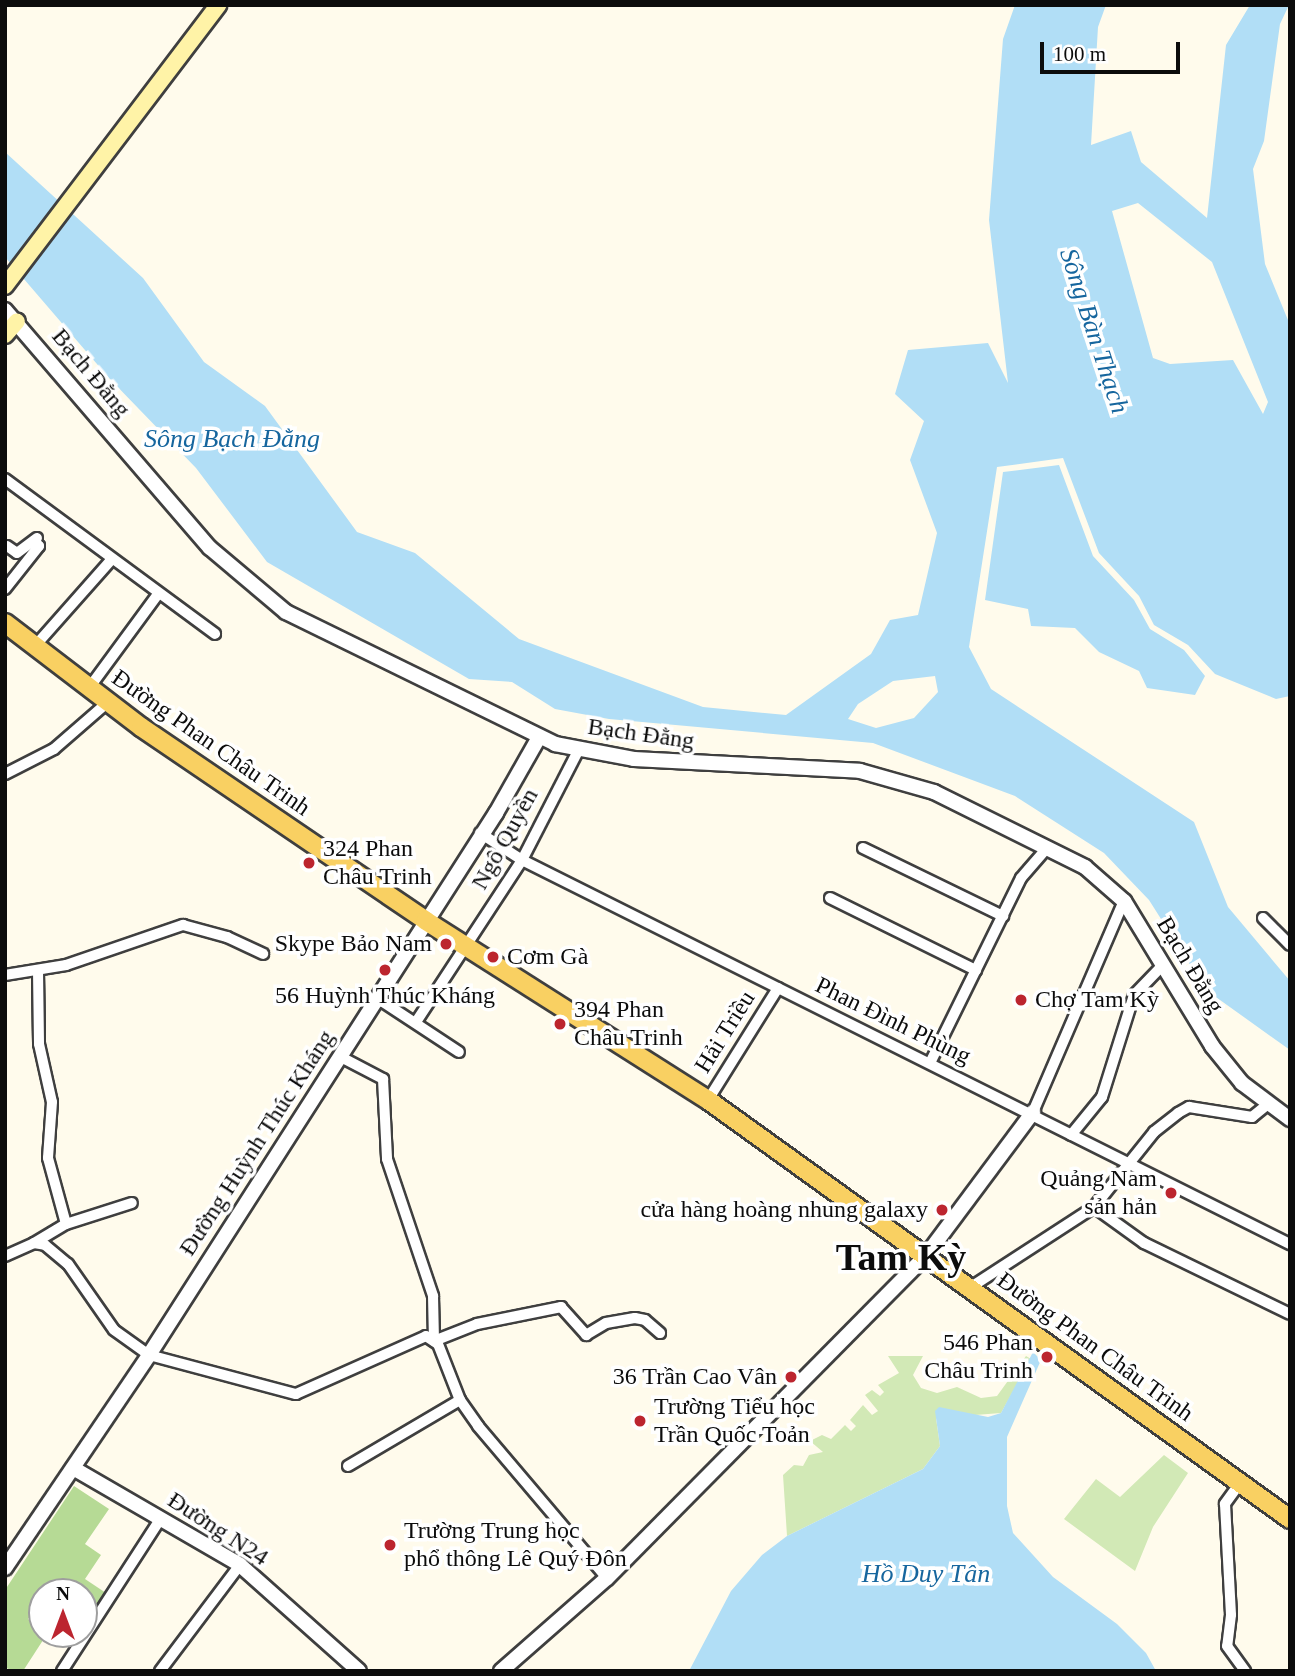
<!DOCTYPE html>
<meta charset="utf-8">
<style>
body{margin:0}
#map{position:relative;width:1295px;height:1676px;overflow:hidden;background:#fffbec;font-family:Georgia,serif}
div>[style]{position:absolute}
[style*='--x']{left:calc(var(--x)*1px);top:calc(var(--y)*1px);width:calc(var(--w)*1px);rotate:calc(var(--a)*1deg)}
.green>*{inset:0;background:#d2e9b6}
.forest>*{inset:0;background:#b6da95}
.water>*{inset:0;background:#b1def6}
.roads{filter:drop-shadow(2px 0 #3f3f3f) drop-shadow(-2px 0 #3f3f3f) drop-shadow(0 2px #3f3f3f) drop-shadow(0 -2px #3f3f3f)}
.minor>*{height:10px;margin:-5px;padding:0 5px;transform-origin:5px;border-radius:5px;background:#fff}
.tertiary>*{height:14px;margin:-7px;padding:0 7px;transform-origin:7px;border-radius:7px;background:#fff}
.secondary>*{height:16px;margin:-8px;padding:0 8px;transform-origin:8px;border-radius:8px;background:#fff3a7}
.primary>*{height:18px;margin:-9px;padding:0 9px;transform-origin:9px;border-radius:9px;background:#f9d062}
.dots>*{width:19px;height:19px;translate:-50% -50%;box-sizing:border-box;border:4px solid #fff;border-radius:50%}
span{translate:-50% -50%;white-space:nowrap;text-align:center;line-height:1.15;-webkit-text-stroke:7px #fff;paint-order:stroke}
.street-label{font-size:24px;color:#0c0c0c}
.poi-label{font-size:24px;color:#0c0c0c}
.left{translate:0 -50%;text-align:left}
.right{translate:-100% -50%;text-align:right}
.water-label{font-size:26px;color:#16669e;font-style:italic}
.town-label{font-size:38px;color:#0c0c0c;font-weight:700}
.frame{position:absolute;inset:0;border:7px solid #0c0c0c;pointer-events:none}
.north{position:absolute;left:28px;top:1578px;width:70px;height:70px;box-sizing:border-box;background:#fff;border:2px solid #9e9e9e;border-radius:50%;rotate:0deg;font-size:19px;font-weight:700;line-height:28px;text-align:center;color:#0c0c0c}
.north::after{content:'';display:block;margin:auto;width:24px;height:32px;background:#bc252f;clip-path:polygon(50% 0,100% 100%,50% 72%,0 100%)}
.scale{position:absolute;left:1040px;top:42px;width:140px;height:32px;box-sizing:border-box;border:4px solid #0c0c0c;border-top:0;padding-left:9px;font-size:21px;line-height:24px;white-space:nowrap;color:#0c0c0c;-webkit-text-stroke:5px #fff;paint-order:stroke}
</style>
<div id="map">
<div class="green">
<i style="clip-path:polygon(888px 1356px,923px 1356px,913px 1375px,921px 1388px,937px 1393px,957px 1387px,981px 1398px,997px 1396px,1026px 1356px,1031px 1359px,1001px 1413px,936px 1418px,940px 1446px,923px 1469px,787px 1536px,783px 1475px,794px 1465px,803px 1466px,809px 1455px,823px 1452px,810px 1441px,822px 1435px,831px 1439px,845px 1425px,851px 1431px,856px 1426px,850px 1420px,863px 1405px,872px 1415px,878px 1411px,865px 1395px,872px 1390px,880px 1396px,884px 1392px,878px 1385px,899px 1373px)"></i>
<i style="clip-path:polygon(1164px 1455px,1188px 1473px,1153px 1527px,1135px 1571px,1064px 1519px,1096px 1479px,1120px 1497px)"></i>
</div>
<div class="forest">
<i style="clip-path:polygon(74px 1486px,109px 1509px,85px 1544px,101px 1555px,85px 1579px,109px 1595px,84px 1628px,84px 1592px,42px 1592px,42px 1601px,28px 1619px,47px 1634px,23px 1671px,12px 1671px,5px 1667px,5px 1590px)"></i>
</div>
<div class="water">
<i style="clip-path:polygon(evenodd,1015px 5px,1106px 5px,1098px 27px,1091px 145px,1131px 131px,1141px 162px,1207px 218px,1226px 45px,1250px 5px,1289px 5px,1280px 24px,1264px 141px,1253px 169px,1265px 264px,1290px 325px,1290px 696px,1276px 699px,1215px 674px,1188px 645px,1154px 625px,1139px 596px,1099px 553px,1063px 458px,997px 467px,969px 647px,991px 689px,1194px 822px,1228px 907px,1290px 981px,1290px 1050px,1206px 990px,1149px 900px,1104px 853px,1015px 796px,873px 743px,609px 719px,555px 709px,512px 682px,469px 679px,267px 562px,196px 468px,109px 378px,5px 257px,5px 152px,143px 278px,204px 362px,265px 406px,357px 532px,415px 553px,519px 639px,703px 707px,786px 715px,871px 654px,890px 620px,918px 615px,937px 533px,910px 460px,924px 421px,895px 394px,908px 350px,988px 343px,1008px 383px,989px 220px,1003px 39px,1015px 5px,1138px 203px,1212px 262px,1268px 402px,1263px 414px,1233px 360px,1170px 364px,1153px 358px,1112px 211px,1138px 203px,1015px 5px,935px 676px,938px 692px,914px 718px,876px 728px,848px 719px,858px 704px,893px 681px,935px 676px)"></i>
<i style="clip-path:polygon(1059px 465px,1093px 556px,1134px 600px,1150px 629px,1184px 650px,1205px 676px,1195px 695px,1147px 688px,1139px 671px,1099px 652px,1075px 628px,1031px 626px,1028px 609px,985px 600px,1003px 472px)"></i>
<i style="clip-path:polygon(1033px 1352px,1041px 1360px,1007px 1437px,1007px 1506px,1013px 1533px,1053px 1577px,1117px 1624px,1146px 1653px,1156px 1671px,689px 1671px,731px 1591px,762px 1555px,787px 1536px,923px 1469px,940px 1446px,935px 1411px,939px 1407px,988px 1417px,1001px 1413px)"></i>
</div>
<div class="roads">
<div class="minor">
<i style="--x:5;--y:479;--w:261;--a:36.4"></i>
<i style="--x:7;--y:546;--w:12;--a:35"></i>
<i style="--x:17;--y:553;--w:25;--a:-37"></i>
<i style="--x:5;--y:589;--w:55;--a:-51.7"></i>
<i style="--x:39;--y:546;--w:6;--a:-141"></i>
<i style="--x:35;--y:646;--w:115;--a:-48.5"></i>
<i style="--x:89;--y:688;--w:117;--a:-53.7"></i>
<i style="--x:5;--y:774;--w:55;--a:-27"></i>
<i style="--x:54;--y:749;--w:72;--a:-41"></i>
<i style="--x:480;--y:833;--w:50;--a:32.7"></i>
<i style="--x:522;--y:860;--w:859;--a:26.57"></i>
<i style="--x:863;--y:848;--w:156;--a:25.9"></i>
<i style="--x:830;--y:898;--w:163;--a:26.3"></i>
<i style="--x:1263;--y:918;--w:38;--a:45"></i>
<i style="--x:38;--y:971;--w:73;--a:89.2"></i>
<i style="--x:39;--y:1044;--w:59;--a:77.4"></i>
<i style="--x:52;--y:1102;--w:56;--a:94.1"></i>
<i style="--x:48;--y:1158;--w:68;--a:74.7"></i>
<i style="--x:5;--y:975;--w:62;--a:-9.3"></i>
<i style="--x:66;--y:965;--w:124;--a:-18.9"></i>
<i style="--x:183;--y:925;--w:46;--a:15.3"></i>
<i style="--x:227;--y:937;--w:40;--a:25"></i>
<i style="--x:377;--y:998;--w:98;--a:33.4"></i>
<i style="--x:416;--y:1022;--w:194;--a:-56.8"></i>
<i style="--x:522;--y:860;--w:125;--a:-62.8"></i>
<i style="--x:339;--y:1056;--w:50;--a:27.6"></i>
<i style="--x:383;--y:1079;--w:80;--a:87.1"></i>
<i style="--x:387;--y:1159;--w:145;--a:71.4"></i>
<i style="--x:433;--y:1296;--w:45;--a:88.7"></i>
<i style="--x:930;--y:1063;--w:206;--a:-63.8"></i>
<i style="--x:1021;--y:878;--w:40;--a:-49"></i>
<i style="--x:708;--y:1100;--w:132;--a:-58"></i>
<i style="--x:1033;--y:1112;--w:230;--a:-66.7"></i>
<i style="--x:1071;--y:1135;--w:49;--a:-50.8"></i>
<i style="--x:1102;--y:1097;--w:107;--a:-72.6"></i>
<i style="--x:1134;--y:995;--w:42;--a:-46"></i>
<i style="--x:1094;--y:1207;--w:62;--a:35.8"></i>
<i style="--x:1144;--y:1243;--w:162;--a:25.9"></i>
<i style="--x:34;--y:1243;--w:37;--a:-31"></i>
<i style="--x:66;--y:1224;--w:69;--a:-17.7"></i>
<i style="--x:5;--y:1256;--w:32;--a:-24"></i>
<i style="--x:34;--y:1243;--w:11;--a:10"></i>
<i style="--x:45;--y:1245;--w:30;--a:40"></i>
<i style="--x:68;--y:1264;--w:80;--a:55.1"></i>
<i style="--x:114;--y:1330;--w:43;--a:35.5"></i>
<i style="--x:149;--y:1355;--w:152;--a:14.9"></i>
<i style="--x:296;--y:1394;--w:142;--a:-24"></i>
<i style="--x:426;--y:1336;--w:14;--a:34"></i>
<i style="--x:438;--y:1344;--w:60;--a:68.6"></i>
<i style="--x:460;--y:1400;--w:32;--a:55"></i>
<i style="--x:478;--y:1426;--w:199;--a:49.7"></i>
<i style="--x:971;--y:1287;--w:147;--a:-33"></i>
<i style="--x:1094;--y:1207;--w:96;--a:-51.3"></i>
<i style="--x:1154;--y:1132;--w:31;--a:-38"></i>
<i style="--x:1178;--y:1113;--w:13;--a:-29"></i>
<i style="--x:1189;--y:1107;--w:64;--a:9"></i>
<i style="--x:1252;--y:1117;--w:22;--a:-39"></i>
<i style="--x:434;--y:1341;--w:46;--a:-21.6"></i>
<i style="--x:477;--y:1324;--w:86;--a:-11.4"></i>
<i style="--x:561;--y:1307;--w:38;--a:48"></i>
<i style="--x:586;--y:1335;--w:23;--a:-31"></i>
<i style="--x:606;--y:1323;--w:29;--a:-10"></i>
<i style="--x:635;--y:1318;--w:10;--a:11"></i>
<i style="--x:645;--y:1320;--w:20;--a:41"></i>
<i style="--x:348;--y:1466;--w:130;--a:-30.5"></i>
<i style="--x:1240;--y:1483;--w:26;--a:126"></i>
<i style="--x:1225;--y:1504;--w:111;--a:86.9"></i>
<i style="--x:1231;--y:1615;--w:31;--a:97"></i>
<i style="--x:1227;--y:1646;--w:31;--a:54"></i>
<i style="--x:62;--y:1671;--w:182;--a:-57.1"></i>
<i style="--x:160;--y:1671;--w:133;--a:-53"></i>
</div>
<div class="tertiary">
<i style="--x:5;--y:310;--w:314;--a:49.3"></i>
<i style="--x:210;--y:548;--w:99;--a:40.1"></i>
<i style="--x:286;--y:612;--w:300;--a:26.1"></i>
<i style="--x:555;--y:744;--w:80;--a:10.8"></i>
<i style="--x:634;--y:759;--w:226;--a:3"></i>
<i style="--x:860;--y:771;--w:77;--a:15.8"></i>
<i style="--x:934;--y:792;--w:169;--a:26.4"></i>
<i style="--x:1085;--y:867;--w:52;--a:41.1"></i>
<i style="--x:1124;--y:901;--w:170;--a:58.7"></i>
<i style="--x:1212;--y:1046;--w:48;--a:51"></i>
<i style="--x:1242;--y:1083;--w:60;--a:36.9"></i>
<i style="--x:73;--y:1468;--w:193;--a:30.1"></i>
<i style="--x:240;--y:1565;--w:159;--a:41.7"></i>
<i style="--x:5;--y:1568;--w:257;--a:-55.9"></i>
<i style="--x:149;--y:1355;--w:644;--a:-57.37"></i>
<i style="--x:496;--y:813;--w:85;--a:-60.4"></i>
<i style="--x:501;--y:1671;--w:141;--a:-41.3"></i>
<i style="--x:607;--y:1578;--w:452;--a:-45.3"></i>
<i style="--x:925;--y:1257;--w:181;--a:-53.3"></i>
</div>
<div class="secondary">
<i style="--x:5;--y:286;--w:353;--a:-52.8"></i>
<i style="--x:5;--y:335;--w:18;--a:-49"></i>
</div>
<div class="primary">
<i style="--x:5;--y:623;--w:171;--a:37.4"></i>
<i style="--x:141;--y:727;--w:345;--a:34.2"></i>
<i style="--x:426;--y:921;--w:334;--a:32.4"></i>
<i style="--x:708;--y:1100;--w:717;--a:35.75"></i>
</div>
</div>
<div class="dots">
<i style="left:309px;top:863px;background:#bc252f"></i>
<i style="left:446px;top:944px;background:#bc252f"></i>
<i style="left:493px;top:957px;background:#bc252f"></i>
<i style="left:385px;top:970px;background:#bc252f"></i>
<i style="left:1021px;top:1000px;background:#bc252f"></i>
<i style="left:560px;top:1024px;background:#bc252f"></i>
<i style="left:1171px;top:1193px;background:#bc252f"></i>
<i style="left:942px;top:1210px;background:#bc252f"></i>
<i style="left:1047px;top:1357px;background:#bc252f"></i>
<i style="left:791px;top:1377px;background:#bc252f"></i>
<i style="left:640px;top:1421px;background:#bc252f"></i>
<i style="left:390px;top:1545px;background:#bc252f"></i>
</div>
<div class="street-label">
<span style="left:91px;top:373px;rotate:50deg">Bạch Đằng</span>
<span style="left:641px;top:734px;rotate:8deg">Bạch Đằng</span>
<span style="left:211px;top:743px;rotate:35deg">Đường Phan Châu Trinh</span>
<span style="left:505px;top:839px;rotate:-61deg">Ngô Quyền</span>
<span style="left:1190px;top:965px;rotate:59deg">Bạch Đằng</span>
<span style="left:893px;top:1021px;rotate:26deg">Phan Đình Phùng</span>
<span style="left:725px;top:1032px;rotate:-58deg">Hải Triều</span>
<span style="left:257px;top:1143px;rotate:-57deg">Đường Huỳnh Thúc Kháng</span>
<span style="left:1095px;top:1347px;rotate:36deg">Đường Phan Châu Trinh</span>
<span style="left:218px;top:1529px;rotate:33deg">Đường N24</span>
</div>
<div class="poi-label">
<span class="left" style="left:323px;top:863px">324 Phan<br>Châu Trinh</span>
<span class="right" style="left:432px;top:944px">Skype Bảo Nam</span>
<span class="left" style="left:507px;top:957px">Cơm Gà</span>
<span style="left:385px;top:996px">56 Huỳnh Thúc Kháng</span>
<span class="left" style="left:1035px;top:1000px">Chợ Tam Kỳ</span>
<span class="left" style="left:574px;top:1024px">394 Phan<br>Châu Trinh</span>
<span class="right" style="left:1157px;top:1193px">Quảng Nam<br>sản hản</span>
<span class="right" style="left:928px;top:1210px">cửa hàng hoàng nhung galaxy</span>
<span class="right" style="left:1033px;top:1357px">546 Phan<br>Châu Trinh</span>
<span class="right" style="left:777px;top:1377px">36 Trần Cao Vân</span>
<span class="left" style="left:654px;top:1421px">Trường Tiểu học<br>Trần Quốc Toản</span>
<span class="left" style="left:404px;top:1545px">Trường Trung học<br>phổ thông Lê Quý Đôn</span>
</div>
<div class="water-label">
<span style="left:1094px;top:331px;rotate:72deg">Sông Bàn Thạch</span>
<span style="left:232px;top:439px">Sông Bạch Đằng</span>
<span style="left:926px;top:1574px">Hồ Duy Tân</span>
</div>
<div class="town-label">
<span style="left:901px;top:1258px">Tam Kỳ</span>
</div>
<div class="frame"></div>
<div class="north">N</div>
<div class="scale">100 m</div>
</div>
